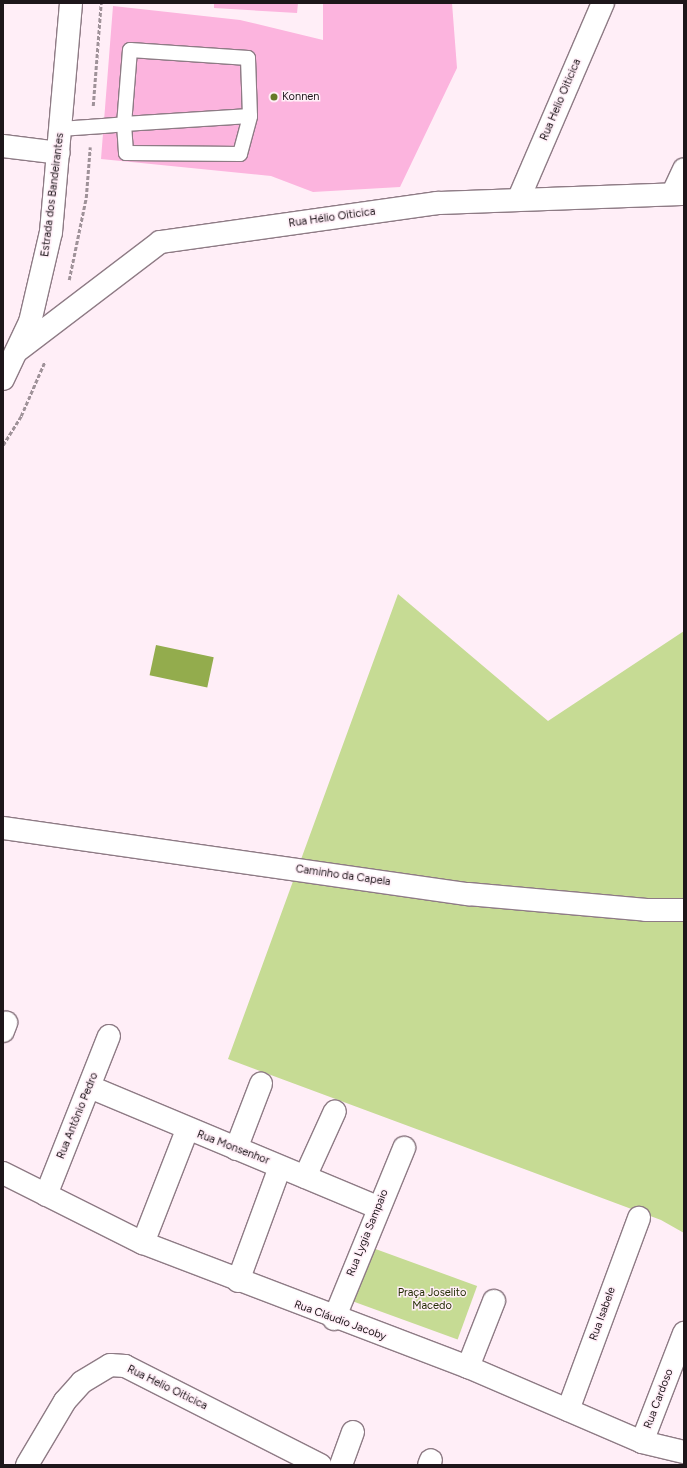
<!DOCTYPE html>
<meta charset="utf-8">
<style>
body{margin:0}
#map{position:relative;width:687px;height:1468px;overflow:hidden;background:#ffeef7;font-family:Figtree,sans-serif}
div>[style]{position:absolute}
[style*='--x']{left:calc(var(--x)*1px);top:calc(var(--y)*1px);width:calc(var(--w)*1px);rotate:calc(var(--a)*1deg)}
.green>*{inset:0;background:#c6db94;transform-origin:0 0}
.water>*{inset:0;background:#93ac4d;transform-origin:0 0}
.building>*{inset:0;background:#fcb4de}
.path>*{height:2.5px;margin-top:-1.25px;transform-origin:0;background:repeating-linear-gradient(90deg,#9f9299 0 4px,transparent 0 6px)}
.roads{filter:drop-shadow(1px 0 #8e7b85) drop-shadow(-1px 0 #8e7b85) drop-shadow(0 1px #8e7b85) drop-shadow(0 -1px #8e7b85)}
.lane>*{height:14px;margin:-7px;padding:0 7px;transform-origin:7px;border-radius:7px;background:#fff}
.street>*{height:22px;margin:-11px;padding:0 11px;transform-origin:11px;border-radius:11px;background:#fff}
.secondary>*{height:22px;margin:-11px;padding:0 11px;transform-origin:11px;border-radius:11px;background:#fff}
.dots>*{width:11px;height:11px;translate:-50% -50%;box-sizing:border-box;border:2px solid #ffeef7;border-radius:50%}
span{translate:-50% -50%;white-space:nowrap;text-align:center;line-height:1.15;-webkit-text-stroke:3px #ffeef7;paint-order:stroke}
.poi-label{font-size:11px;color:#1d161a}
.left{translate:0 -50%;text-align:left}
.street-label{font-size:11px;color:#1d161a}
.park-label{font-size:11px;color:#252e06}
.frame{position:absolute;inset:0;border:4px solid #1d161a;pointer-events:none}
</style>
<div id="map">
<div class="green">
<i style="clip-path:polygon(398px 594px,548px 721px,684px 631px,684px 1233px,661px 1220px,228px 1059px)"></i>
<i style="left:370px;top:1247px;width:114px;height:57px;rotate:20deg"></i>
</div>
<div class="water">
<i style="left:156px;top:645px;width:59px;height:31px;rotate:12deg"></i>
</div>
<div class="building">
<i style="clip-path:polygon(214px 3px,298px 3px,297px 13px,214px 8px)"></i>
<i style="clip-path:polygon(323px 3px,452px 3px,457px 68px,400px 187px,313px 192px,271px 176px,101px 159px,113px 6px,240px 20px,323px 40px)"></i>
</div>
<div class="path">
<i style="--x:93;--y:106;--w:103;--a:-85.6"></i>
<i style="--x:69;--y:280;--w:84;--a:-78.3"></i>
<i style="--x:86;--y:198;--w:51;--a:-85.5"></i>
<i style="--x:3;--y:445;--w:34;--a:-58"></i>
<i style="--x:21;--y:416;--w:60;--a:-66.4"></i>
</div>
<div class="roads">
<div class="lane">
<i style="--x:60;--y:129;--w:43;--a:-4"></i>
<i style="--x:103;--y:126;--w:21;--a:-5"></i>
<i style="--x:124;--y:124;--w:126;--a:-3.6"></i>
<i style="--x:250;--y:116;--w:58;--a:-92"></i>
<i style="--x:248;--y:58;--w:118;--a:-176.1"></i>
<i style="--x:130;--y:50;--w:74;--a:94.6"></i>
<i style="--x:124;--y:124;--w:29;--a:86"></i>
<i style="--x:126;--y:153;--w:114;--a:0.5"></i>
<i style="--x:240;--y:154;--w:39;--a:-75"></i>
</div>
<div class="street">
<i style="--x:3;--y:146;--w:56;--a:7.1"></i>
<i style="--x:673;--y:193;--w:26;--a:-65"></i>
<i style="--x:519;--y:198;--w:212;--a:-66.7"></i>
<i style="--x:17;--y:351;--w:180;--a:-37.3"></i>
<i style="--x:160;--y:242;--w:280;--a:-8"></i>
<i style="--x:437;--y:203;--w:247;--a:-2.1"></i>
<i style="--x:3;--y:828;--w:470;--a:8.1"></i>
<i style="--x:468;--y:894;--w:179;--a:5.1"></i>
<i style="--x:646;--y:910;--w:38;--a:0"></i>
<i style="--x:3;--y:1031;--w:9;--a:-69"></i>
<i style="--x:90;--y:1087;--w:311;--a:22.7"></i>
<i style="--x:236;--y:1149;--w:70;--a:-69"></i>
<i style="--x:3;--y:1173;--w:157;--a:26.6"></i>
<i style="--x:143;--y:1243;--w:348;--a:20.9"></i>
<i style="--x:468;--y:1367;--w:189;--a:23.3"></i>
<i style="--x:642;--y:1442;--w:43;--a:13.4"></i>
<i style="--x:305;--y:1177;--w:72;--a:-65.6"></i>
<i style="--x:46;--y:1195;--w:171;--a:-68.4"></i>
<i style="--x:143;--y:1243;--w:121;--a:-68.7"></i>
<i style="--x:238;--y:1281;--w:121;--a:-69.8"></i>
<i style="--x:334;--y:1319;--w:185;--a:-67.7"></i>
<i style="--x:468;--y:1367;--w:71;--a:-68.5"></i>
<i style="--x:568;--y:1410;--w:205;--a:-69.7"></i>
<i style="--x:642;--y:1442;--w:117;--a:-68.9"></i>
<i style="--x:27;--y:1465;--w:74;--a:-59.3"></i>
<i style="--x:65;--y:1401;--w:25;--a:-48"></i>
<i style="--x:82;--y:1382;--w:33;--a:-31"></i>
<i style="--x:110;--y:1365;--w:15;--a:4"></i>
<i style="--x:125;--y:1366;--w:219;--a:26.9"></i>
<i style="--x:341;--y:1465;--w:35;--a:-70"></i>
<i style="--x:429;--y:1465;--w:5;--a:-68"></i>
</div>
<div class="secondary">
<i style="--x:3;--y:379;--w:63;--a:-64.7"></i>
<i style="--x:30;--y:322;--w:92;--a:-76.9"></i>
<i style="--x:51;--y:232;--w:230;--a:-85"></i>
</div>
</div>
<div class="dots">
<i style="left:274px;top:97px;background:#657928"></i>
</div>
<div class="poi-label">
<span class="left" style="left:282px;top:97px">Konnen</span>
</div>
<div class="street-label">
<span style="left:561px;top:100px;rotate:-67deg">Rua Helio Oiticica</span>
<span style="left:53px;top:195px;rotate:-83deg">Estrada dos Bandeirantes</span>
<span style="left:332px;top:218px;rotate:-8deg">Rua Hélio Oiticica</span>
<span style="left:343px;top:876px;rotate:8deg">Caminho da Capela</span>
<span style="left:78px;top:1116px;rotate:-68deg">Rua Antônio Pedro</span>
<span style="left:233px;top:1148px;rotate:21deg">Rua Monsenhor</span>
<span style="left:368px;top:1233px;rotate:-68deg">Rua Lygia Sampaio</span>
<span style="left:603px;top:1314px;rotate:-70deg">Rua Isabele</span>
<span style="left:340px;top:1321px;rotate:20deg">Rua Cláudio Jacoby</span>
<span style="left:167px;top:1388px;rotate:26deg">Rua Helio Oiticica</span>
<span style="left:659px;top:1399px;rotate:-69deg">Rua Cardoso</span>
</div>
<div class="park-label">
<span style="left:432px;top:1300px">Praça Joselito<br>Macedo</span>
</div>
<div class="frame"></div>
</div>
